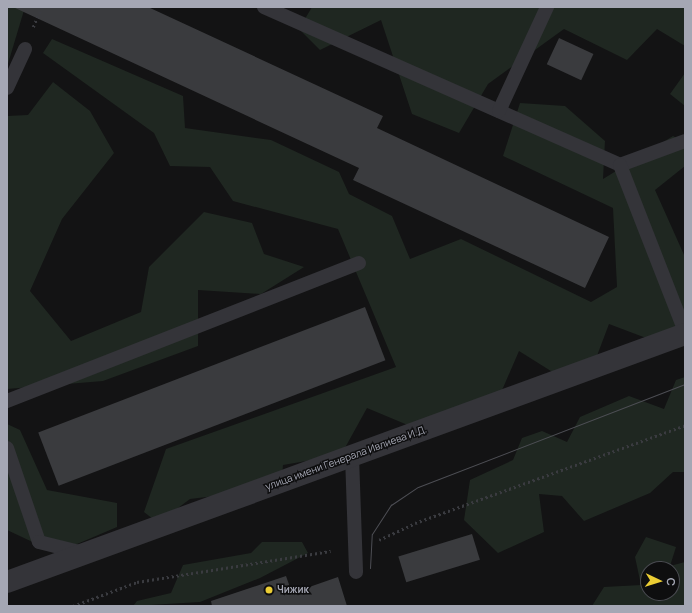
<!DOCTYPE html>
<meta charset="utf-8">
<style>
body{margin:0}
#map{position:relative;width:692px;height:613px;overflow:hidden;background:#131314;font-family:Manrope,sans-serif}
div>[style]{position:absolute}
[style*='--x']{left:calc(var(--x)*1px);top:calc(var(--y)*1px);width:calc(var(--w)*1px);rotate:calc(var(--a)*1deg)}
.green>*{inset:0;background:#1f2721}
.building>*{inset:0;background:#3a3b3e;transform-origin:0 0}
.path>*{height:2.5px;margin-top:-1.25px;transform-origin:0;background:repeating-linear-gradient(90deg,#3a3b40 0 2px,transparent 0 5px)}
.service>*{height:14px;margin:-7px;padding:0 7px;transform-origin:7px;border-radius:7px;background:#343439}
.tertiary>*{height:22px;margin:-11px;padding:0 11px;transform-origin:11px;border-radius:11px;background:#343439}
.tram>*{height:1px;margin:-0.5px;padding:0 0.5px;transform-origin:0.5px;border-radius:0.5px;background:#4d4e54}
.dots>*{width:11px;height:11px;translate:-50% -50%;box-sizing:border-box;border:2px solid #0e0e0f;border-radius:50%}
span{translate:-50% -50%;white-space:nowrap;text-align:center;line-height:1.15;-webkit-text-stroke:3px #0e0e0f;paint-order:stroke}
.street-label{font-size:10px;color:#a5a7b4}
.poi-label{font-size:10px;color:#a5a7b4;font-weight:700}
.left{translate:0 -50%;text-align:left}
.frame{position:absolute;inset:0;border:8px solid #a5a7b4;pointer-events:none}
.north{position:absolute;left:640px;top:561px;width:40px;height:40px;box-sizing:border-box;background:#0e0e0f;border:1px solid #4a4b51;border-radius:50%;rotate:94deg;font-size:11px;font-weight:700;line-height:16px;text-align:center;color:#a5a7b4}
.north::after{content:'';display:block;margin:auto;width:14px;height:18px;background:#ebcd34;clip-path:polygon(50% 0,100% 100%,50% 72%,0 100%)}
</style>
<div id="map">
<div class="green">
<i style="clip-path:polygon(7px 7px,25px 7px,7px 67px)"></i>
<i style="clip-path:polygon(312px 7px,685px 7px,685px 46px,657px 29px,627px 60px,564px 29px,488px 84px,459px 133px,412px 114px,381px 20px,320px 50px,299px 29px)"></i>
<i style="clip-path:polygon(52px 39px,183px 96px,185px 128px,271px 140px,339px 172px,349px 194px,392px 216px,410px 259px,461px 239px,591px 302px,617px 287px,613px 208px,503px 156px,520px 103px,565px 106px,605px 141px,603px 179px,673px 136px,685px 143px,685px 166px,655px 190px,685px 257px,685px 322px,654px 341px,609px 324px,592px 369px,570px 383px,519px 351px,493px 411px,434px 436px,367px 408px,341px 455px,283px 465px,281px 488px,190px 499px,158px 523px,144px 512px,166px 449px,396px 367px,338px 229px,233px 201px,210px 167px,170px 166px,154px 133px,43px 53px)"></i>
<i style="clip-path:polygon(685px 73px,685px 106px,670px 94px)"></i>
<i style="clip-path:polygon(53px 82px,90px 111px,114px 153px,62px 219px,30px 291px,71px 341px,141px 312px,149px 267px,204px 212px,252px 223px,264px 254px,304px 267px,261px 294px,198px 290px,198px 346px,103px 381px,7px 389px,7px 116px,28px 115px)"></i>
<i style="clip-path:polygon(685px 377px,685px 472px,673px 472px,650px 493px,584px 521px,562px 496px,539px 494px,544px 532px,498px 553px,464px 520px,470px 480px,513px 460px,522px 438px,542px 431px,567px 442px,580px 417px,629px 396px,664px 409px,676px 380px)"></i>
<i style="clip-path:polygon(7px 424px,20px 430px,47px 490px,117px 503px,117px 527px,56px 553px,7px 530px)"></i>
<i style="clip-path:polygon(evenodd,646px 537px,676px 547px,670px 566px,685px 562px,685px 606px,592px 606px,604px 587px,641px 585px,635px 557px,646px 537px,648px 569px,672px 569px,672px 593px,648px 593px,648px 569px)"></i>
<i style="clip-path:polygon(262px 542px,302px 542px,308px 553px,260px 578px,200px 602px,133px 606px,137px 601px,171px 593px,183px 565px,251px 553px)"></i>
</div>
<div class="building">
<i style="clip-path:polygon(13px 7px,148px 7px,383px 116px,377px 128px,609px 237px,585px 288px,353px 180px,359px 168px)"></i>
<i style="left:559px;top:38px;width:38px;height:29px;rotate:25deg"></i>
<i style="left:365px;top:307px;width:57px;height:350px;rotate:69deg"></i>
<i style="left:472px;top:534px;width:27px;height:77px;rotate:73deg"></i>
<i style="clip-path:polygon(286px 576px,292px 593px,338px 577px,347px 606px,212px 606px,211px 601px)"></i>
</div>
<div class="path">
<i style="--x:33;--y:27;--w:22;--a:-66"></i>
<i style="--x:379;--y:540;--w:40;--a:-25"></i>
<i style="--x:415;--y:523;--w:287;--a:-19.9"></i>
<i style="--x:73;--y:606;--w:68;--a:-20.6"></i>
<i style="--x:137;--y:582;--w:196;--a:-9.1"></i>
</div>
<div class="service">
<i style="--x:264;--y:7;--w:389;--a:23.9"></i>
<i style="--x:7;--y:88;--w:43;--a:-65.2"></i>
<i style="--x:499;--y:111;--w:115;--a:-65.2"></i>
<i style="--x:685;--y:141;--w:69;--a:159.7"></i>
<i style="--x:620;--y:165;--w:179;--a:68.7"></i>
<i style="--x:7;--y:401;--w:378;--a:-21.4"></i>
<i style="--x:7;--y:448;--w:99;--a:71.2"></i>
<i style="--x:39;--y:542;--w:45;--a:14"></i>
<i style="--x:352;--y:456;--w:116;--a:88"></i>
</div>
<div class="tertiary">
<i style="--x:7;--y:582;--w:722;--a:-20.09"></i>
</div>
<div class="tram">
<i style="--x:370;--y:568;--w:34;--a:-87"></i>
<i style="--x:372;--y:534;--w:35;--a:-57"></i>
<i style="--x:391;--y:505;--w:32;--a:-34"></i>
<i style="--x:418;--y:487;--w:286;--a:-21.1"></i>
</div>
<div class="dots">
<i style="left:269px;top:590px;background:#ebcd34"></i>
</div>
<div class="street-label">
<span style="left:346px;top:458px;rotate:-20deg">улица имени Генерала Ивлиева И.Д.</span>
</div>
<div class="poi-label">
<span class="left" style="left:277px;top:590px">Чижик</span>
</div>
<div class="frame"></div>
<div class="north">С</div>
</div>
